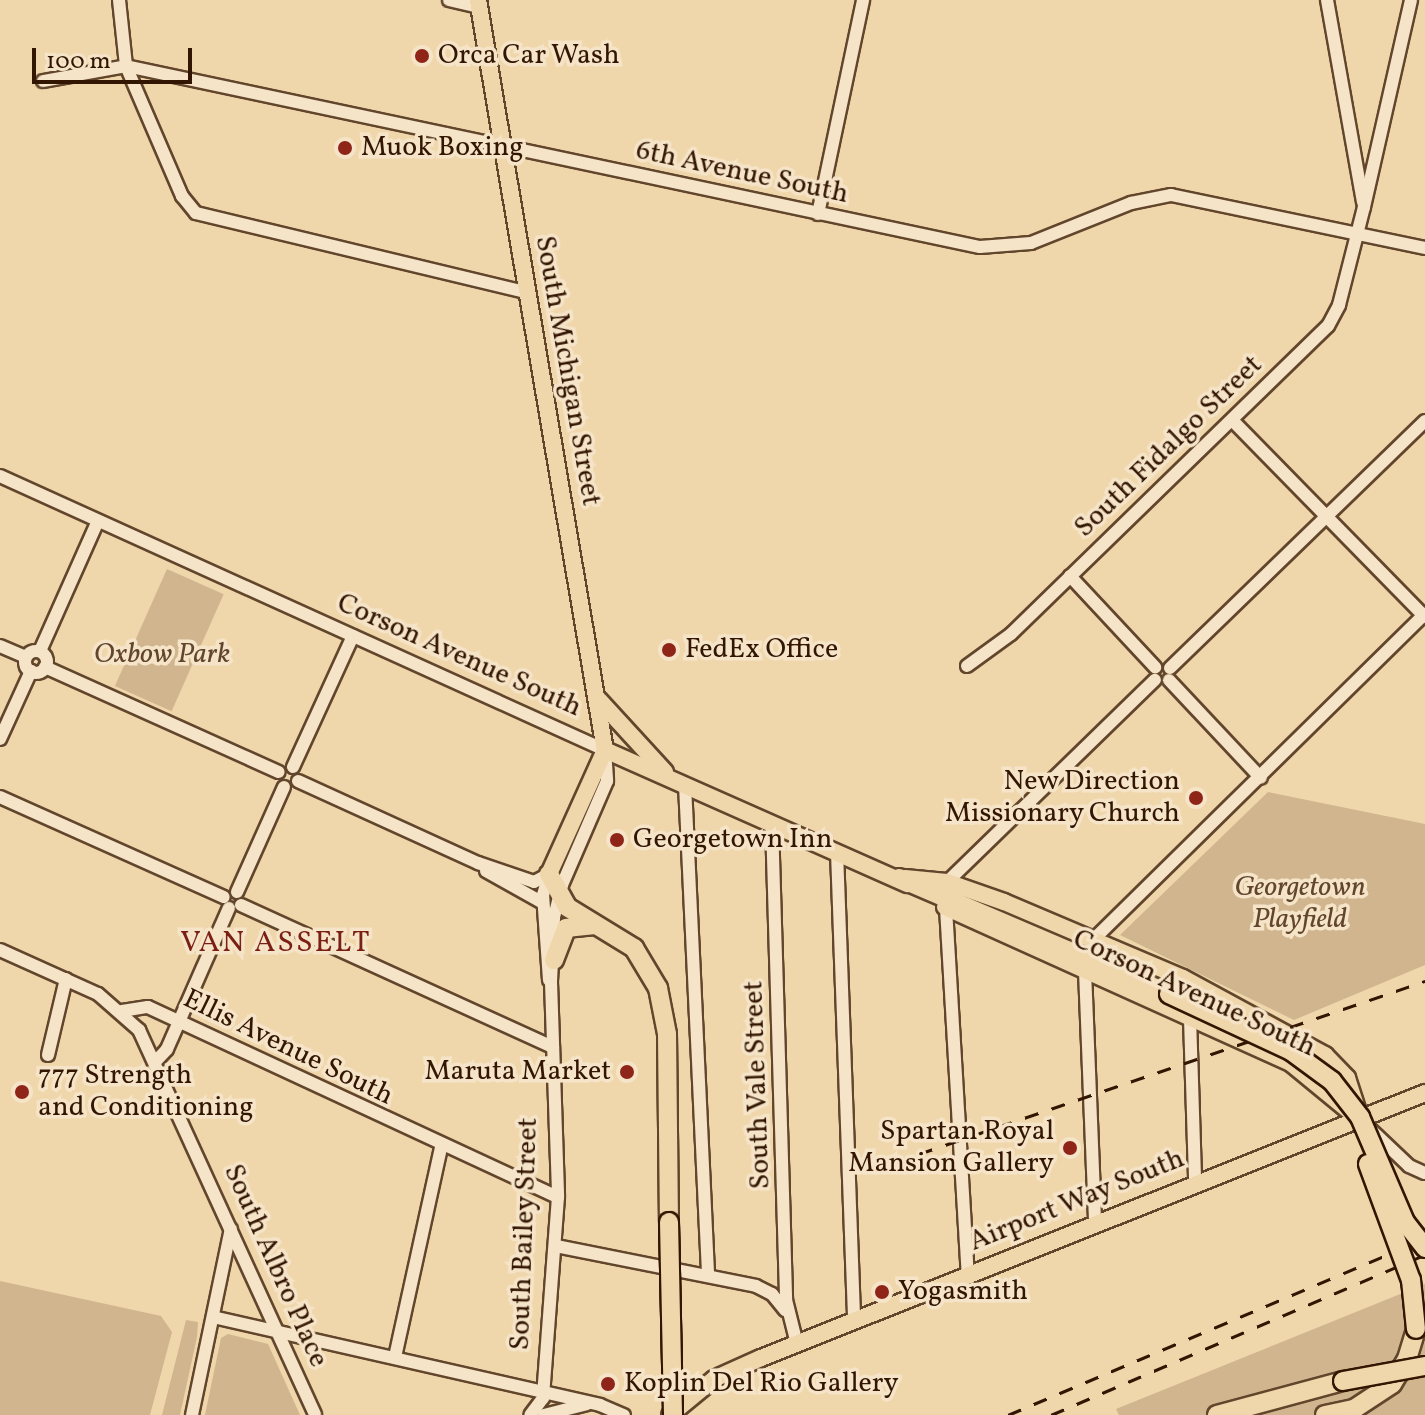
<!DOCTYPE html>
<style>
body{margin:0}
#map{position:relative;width:1425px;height:1415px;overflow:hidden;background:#f0d6ab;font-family:Vollkorn,serif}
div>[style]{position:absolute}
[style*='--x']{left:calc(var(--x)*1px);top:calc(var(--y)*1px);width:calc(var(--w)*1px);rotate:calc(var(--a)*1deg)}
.green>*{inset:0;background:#d0b58e;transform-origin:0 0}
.roads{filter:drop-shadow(2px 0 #62462c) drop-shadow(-2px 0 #62462c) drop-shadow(0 2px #62462c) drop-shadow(0 -2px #62462c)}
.minor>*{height:12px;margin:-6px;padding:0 6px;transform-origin:6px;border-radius:6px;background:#f5e4c8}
.minor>.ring{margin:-6px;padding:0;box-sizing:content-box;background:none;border:12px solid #f5e4c8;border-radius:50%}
.major>*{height:16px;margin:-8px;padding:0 8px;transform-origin:8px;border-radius:8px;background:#f0d6ab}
.highway>*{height:18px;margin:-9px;padding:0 9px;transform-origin:9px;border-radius:9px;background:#f0d6ab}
.rail>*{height:3px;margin-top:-1.5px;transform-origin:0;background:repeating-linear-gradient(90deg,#331602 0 14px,transparent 0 28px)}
.bridges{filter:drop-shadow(2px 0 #331602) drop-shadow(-2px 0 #331602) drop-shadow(0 2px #331602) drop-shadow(0 -2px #331602)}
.highway-bridge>*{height:18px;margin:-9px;padding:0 9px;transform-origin:9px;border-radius:9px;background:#f0d6ab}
.dots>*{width:22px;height:22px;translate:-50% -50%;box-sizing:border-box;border:4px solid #f5e4c8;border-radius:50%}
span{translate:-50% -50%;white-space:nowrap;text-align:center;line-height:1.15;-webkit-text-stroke:7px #f5e4c8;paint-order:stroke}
.poi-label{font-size:28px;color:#331602}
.left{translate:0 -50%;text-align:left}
.right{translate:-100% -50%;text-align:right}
.street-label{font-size:28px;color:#331602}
.park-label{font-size:28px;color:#62462c;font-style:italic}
.neighbourhood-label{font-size:30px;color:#7a1f14;letter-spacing:2px}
.scale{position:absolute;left:32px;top:48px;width:160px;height:36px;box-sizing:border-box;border:4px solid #331602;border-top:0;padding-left:10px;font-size:24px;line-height:28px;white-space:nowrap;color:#331602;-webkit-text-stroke:6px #f5e4c8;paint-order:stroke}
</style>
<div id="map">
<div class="green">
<i style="left:167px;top:569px;width:62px;height:128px;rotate:24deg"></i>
<i style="clip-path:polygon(1268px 792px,1425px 824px,1425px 965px,1294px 1020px,1120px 935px)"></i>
<i style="clip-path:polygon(0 1281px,161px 1316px,172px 1332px,150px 1415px,0 1415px)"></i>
<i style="clip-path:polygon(1425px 1284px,1425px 1415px,1119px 1415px,1116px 1409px)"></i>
<i style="clip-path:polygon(186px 1320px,198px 1322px,197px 1337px,180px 1415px,162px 1415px)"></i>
<i style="clip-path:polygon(228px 1334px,268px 1344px,300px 1415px,205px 1415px,221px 1338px)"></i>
</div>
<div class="roads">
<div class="minor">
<i style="--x:119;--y:0;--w:66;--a:83.9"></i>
<i style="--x:126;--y:66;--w:142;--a:66.7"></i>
<i style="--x:182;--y:196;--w:22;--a:51"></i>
<i style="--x:196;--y:213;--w:342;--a:13.5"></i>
<i style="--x:449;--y:0;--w:31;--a:13"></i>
<i style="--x:1327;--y:0;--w:205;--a:79.9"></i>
<i style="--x:43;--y:81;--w:84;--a:-10.2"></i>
<i style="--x:126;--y:66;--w:873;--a:11.97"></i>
<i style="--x:980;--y:247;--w:51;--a:-4.5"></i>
<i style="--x:1031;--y:243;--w:108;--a:-21.8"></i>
<i style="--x:1131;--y:203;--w:41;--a:-11.3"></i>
<i style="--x:1171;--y:195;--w:259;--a:11.8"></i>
<i style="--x:818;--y:214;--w:219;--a:-78.1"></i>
<i style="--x:1233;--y:421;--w:274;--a:45.6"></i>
<i style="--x:0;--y:476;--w:664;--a:24.37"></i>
<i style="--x:605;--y:750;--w:31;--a:86"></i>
<i style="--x:607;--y:781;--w:113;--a:113.4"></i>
<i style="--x:562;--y:885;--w:34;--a:104"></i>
<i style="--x:554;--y:918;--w:64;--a:92.7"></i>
<i style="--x:551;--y:982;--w:215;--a:88.1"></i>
<i style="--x:558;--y:1197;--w:202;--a:94.3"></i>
<i style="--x:543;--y:1398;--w:21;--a:127"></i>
<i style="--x:1070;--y:576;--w:125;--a:47"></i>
<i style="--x:0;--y:646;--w:28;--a:23"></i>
<i class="ring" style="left:25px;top:651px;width:10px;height:10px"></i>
<i style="--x:40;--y:651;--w:142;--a:-66"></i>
<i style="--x:967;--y:666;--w:54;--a:-36"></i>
<i style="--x:1011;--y:634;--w:442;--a:-44.2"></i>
<i style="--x:1328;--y:326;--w:24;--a:-62"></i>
<i style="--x:1339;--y:305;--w:101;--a:-75.7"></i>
<i style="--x:1364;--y:207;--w:212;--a:-77.2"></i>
<i style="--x:45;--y:667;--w:256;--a:24.2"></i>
<i style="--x:1170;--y:668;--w:355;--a:-44.1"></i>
<i style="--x:1169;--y:680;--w:134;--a:46.8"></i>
<i style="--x:0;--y:739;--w:75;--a:-65.5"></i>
<i style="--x:293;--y:767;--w:144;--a:-65.4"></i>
<i style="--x:298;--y:781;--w:198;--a:24.5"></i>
<i style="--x:478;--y:863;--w:59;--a:18.7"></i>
<i style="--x:534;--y:882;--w:17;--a:-28"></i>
<i style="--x:685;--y:785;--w:491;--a:87.3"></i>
<i style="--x:0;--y:797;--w:245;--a:24.1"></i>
<i style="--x:772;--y:823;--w:477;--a:88.3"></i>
<i style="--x:786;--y:1300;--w:45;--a:76"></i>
<i style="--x:837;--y:852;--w:468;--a:87.9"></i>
<i style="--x:486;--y:871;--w:65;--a:29.3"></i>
<i style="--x:947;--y:882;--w:290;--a:-44.2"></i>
<i style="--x:237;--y:892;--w:115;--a:-65.9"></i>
<i style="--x:241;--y:905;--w:343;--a:24.5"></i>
<i style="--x:946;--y:908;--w:367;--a:86.6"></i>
<i style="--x:1094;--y:939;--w:464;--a:-44.5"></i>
<i style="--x:0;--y:950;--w:107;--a:24.2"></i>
<i style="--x:98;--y:994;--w:55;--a:41.3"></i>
<i style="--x:139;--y:1030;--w:423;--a:65.4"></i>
<i style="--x:1085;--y:971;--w:250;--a:87.7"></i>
<i style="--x:549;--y:980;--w:85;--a:-94"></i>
<i style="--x:543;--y:895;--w:22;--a:-74"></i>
<i style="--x:122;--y:1011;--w:26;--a:-9"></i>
<i style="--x:148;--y:1007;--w:452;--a:24.9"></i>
<i style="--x:1190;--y:1018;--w:163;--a:88.2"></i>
<i style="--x:48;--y:1055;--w:78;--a:-76.7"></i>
<i style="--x:156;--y:1061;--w:16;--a:-47"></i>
<i style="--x:167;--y:1049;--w:154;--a:-66.3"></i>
<i style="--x:1366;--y:1125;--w:59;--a:43.6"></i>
<i style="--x:1409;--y:1166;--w:17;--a:24"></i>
<i style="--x:556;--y:1246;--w:204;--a:11.3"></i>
<i style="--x:756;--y:1286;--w:18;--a:27"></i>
<i style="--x:772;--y:1294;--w:21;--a:51"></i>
<i style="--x:213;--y:1317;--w:397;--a:12.8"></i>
<i style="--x:600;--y:1405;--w:26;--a:23"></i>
<i style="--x:395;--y:1357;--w:215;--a:-77.6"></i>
<i style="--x:192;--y:1415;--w:190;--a:-78.2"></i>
<i style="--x:544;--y:1415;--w:44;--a:-14.3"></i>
</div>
<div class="major">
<i style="--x:478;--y:0;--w:761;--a:80.39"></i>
<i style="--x:599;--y:700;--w:98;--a:47.5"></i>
<i style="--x:605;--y:750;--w:331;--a:23.9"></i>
<i style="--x:549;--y:874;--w:136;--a:-65.7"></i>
<i style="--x:905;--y:878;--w:42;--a:5.4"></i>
<i style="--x:947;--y:882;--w:60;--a:19.3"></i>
<i style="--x:1004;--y:902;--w:194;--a:23"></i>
<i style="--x:1183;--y:978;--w:162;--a:28.5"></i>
<i style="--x:1325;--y:1055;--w:32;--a:46"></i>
<i style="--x:1347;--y:1078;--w:39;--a:72"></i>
<i style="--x:945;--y:907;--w:381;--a:24.3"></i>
<i style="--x:1292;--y:1064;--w:87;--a:39.4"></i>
<i style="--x:670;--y:1415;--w:57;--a:-39.3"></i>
<i style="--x:714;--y:1379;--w:51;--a:-24.1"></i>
<i style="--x:761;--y:1358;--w:715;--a:-21.76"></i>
</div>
<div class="highway">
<i style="--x:549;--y:874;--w:38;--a:61"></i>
<i style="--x:567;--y:907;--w:79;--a:31.5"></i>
<i style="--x:634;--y:948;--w:47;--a:59"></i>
<i style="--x:658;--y:988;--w:47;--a:78.9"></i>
<i style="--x:667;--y:1034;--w:188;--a:89.4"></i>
<i style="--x:899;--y:878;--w:294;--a:23.2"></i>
<i style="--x:554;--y:960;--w:34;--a:-69"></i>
<i style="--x:566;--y:928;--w:29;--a:-6"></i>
<i style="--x:1217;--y:1415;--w:131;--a:-15.1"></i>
<i style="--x:1325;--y:1415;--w:30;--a:-12"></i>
<i style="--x:1354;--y:1409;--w:45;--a:-33.3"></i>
<i style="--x:1392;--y:1384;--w:29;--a:-59"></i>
<i style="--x:1407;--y:1359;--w:31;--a:-73"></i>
</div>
</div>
<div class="rail">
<i style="--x:866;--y:1172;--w:591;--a:-18.86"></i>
<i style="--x:1008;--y:1415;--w:453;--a:-22.9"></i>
<i style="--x:1051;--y:1415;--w:407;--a:-23.2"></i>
</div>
<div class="bridges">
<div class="highway-bridge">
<i style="--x:1169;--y:994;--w:135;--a:25"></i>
<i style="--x:1291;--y:1051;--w:51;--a:36.2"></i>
<i style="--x:1332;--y:1081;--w:46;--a:52.1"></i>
<i style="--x:1360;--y:1117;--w:114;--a:66.8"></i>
<i style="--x:1405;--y:1222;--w:33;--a:52"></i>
<i style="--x:1368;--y:1164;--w:124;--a:69.7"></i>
<i style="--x:1411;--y:1280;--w:49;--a:84.2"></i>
<i style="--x:669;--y:1222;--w:193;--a:88.8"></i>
<i style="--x:1343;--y:1381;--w:83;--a:-10.4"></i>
</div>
</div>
<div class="dots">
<i style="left:422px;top:56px;background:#8f2418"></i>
<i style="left:345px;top:148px;background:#8f2418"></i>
<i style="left:669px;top:650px;background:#8f2418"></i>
<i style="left:1196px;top:798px;background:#8f2418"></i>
<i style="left:617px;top:840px;background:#8f2418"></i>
<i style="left:627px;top:1072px;background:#8f2418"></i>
<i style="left:22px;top:1092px;background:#8f2418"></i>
<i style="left:1070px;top:1148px;background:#8f2418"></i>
<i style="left:882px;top:1292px;background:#8f2418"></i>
<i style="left:608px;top:1384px;background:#8f2418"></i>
</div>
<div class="poi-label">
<span class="left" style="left:438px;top:56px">Orca Car Wash</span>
<span class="left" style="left:361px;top:148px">Muok Boxing</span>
<span class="left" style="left:685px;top:650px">FedEx Office</span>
<span class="right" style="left:1180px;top:798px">New Direction<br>Missionary Church</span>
<span class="left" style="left:633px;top:840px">Georgetown Inn</span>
<span class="right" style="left:611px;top:1072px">Maruta Market</span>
<span class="left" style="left:38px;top:1092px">777 Strength<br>and Conditioning</span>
<span class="right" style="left:1054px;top:1148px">Spartan Royal<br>Mansion Gallery</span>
<span class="left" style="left:898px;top:1292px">Yogasmith</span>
<span class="left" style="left:624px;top:1384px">Koplin Del Rio Gallery</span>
</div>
<div class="street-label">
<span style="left:742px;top:173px;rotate:12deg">6th Avenue South</span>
<span style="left:567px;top:371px;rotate:80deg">South Michigan Street</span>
<span style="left:1169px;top:447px;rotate:-44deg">South Fidalgo Street</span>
<span style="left:459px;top:656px;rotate:24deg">Corson Avenue South</span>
<span style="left:1194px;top:994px;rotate:25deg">Corson Avenue South</span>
<span style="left:288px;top:1048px;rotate:26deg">Ellis Avenue South</span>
<span style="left:758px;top:1085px;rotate:-92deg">South Vale Street</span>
<span style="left:1077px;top:1201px;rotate:-22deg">Airport Way South</span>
<span style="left:525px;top:1234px;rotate:-88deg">South Bailey Street</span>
<span style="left:275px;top:1266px;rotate:66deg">South Albro Place</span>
</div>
<div class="park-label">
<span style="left:162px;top:655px">Oxbow Park</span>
<span style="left:1300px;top:904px">Georgetown<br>Playfield</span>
</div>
<div class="neighbourhood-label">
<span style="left:276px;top:943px">VAN ASSELT</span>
</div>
<div class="scale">100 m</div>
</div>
